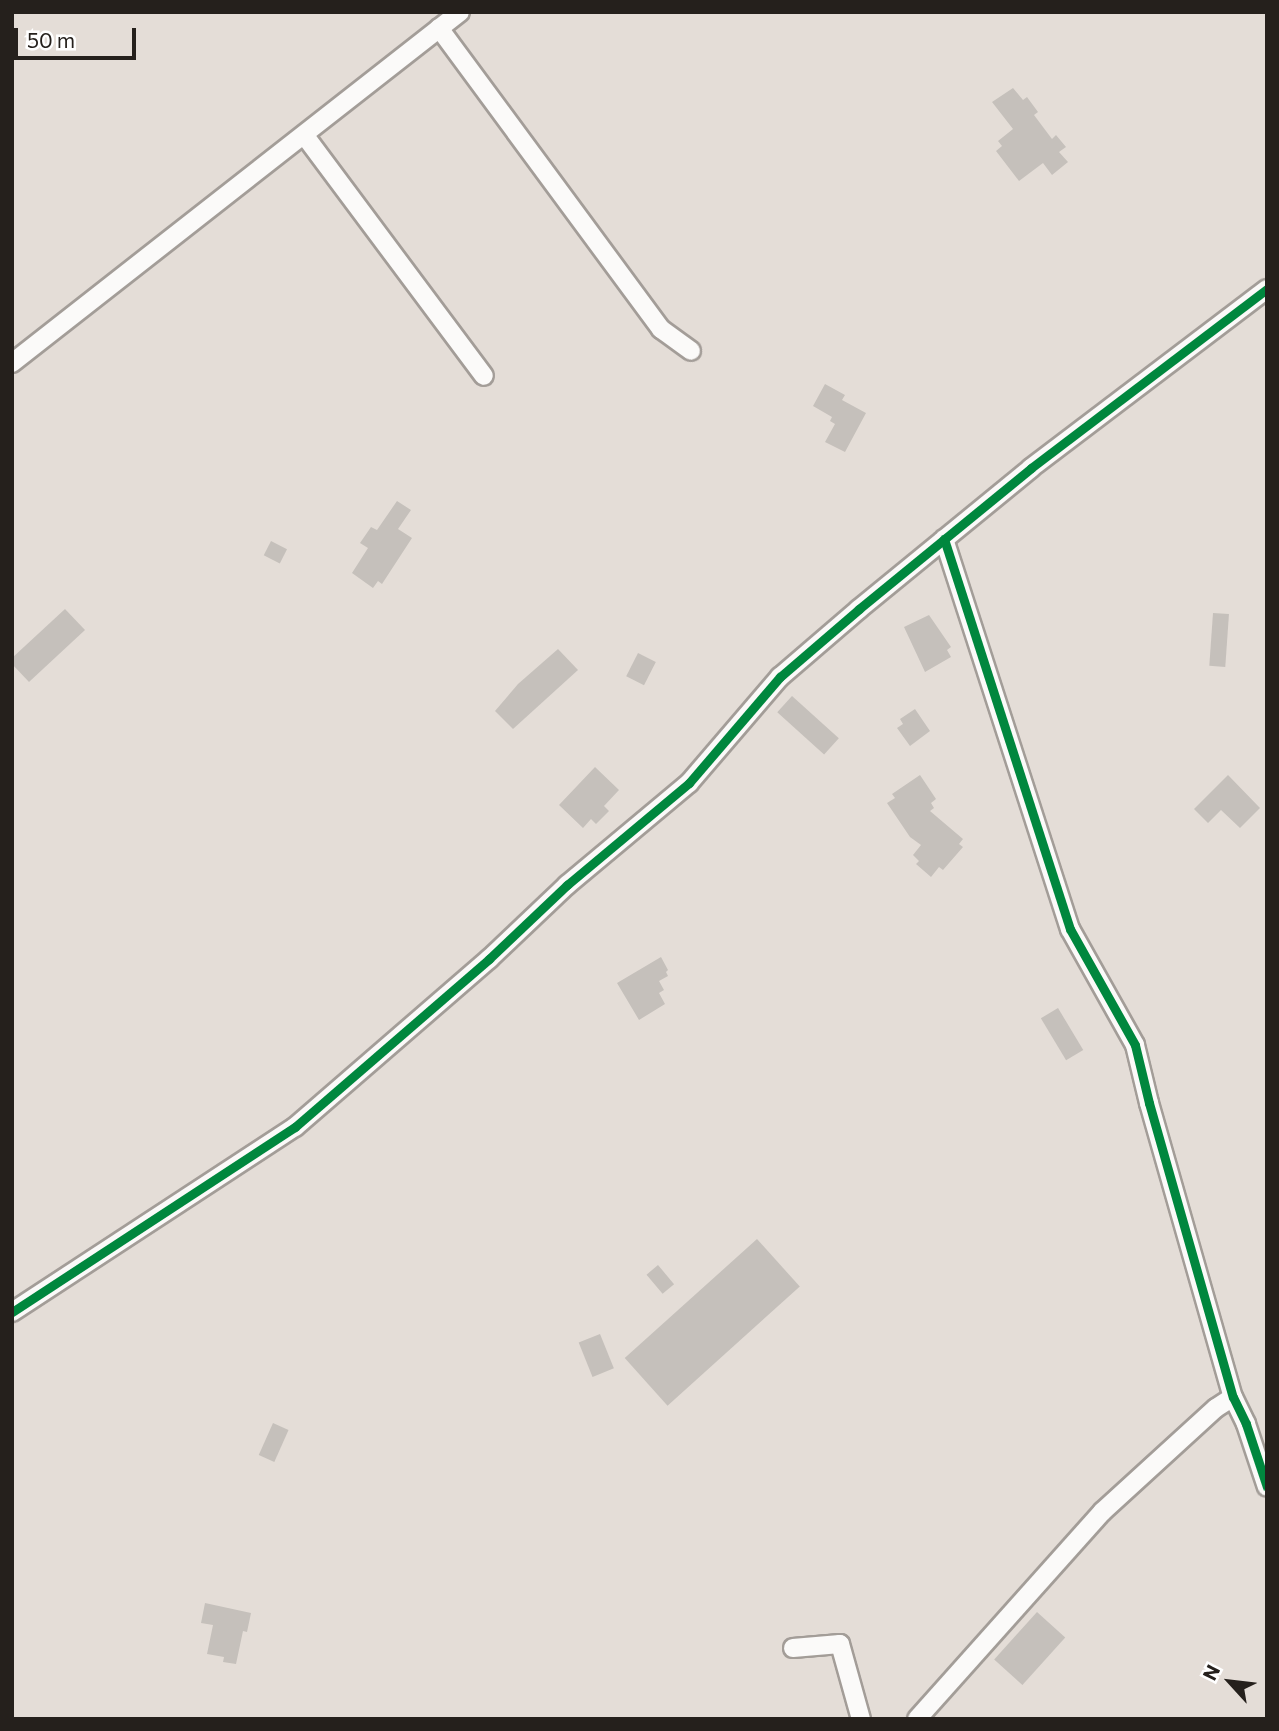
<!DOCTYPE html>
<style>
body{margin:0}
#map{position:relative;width:1279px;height:1731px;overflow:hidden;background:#e4ddd7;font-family:Commissioner,sans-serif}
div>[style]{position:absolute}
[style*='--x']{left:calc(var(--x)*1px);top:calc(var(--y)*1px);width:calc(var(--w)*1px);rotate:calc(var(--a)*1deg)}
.building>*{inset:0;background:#c5c0bb;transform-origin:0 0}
.roads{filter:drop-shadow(2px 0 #a39d98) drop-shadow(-2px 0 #a39d98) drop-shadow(0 2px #a39d98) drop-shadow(0 -2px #a39d98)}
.street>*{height:18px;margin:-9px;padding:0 9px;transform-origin:9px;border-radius:9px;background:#fbfaf9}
.cycleway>*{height:9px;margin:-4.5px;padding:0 4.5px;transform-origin:4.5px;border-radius:4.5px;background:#00873e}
span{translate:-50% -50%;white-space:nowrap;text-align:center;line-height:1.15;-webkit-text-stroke:5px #fff;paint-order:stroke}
.frame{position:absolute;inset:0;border:14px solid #25201c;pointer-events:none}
.north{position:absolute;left:1195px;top:1647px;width:70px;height:70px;-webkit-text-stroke:5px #fff;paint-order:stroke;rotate:297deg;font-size:19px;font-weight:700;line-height:28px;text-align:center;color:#25201c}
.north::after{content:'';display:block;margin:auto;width:24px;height:32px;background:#25201c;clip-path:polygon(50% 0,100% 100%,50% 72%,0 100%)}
.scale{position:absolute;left:14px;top:28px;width:122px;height:32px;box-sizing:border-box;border:4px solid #25201c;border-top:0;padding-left:9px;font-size:21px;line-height:24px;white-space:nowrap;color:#25201c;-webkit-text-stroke:5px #fff;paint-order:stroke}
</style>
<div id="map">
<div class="building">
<i style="clip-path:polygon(1013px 88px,1023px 100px,1027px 97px,1038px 112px,1034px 115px,1052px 139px,1056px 135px,1066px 147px,1059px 152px,1068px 162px,1052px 175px,1043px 163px,1019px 181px,996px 151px,1002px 146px,998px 141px,1013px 129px,992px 102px)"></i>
<i style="clip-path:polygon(825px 384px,845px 395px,842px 400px,866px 413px,845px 452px,825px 442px,835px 424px,830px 421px,832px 417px,813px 406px)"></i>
<i style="clip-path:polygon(397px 501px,411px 510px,398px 529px,412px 538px,382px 584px,378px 581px,373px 588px,352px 573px,368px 548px,360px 543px,371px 527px,377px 530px)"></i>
<i style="left:271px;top:541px;width:18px;height:16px;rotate:27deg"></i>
<i style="clip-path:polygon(65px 609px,85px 630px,29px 682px,12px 664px,12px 658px)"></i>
<i style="left:1213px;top:613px;width:16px;height:53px;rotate:4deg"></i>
<i style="clip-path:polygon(929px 615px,951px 647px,947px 650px,951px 657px,925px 672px,904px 627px)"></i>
<i style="clip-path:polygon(558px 649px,578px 670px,513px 729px,495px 711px,518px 684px)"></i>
<i style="left:638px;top:653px;width:20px;height:26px;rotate:27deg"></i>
<i style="left:792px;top:696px;width:63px;height:22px;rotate:42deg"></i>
<i style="clip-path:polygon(915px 709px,930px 731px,910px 746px,897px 728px,903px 724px,900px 719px)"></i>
<i style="clip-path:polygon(595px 767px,619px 790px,604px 806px,609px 811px,596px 824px,591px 819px,583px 828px,559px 805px)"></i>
<i style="clip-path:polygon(920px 775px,936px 799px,931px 803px,934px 808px,930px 811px,963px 839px,959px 844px,963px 847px,943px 870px,939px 867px,931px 877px,916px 864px,919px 861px,913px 855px,921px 845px,910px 837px,887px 803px,895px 798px,892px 794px)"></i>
<i style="clip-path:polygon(1228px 775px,1260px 808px,1240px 828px,1221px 810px,1208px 823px,1194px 809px)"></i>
<i style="clip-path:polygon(661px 957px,668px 970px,666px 972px,668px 976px,659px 981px,664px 990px,659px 993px,665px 1004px,639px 1020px,617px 983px)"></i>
<i style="left:1058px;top:1008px;width:49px;height:20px;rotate:59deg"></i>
<i style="left:757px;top:1239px;width:64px;height:178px;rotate:48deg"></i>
<i style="left:658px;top:1265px;width:25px;height:15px;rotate:50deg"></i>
<i style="left:600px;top:1334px;width:37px;height:23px;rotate:68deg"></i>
<i style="left:273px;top:1423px;width:17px;height:35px;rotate:24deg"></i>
<i style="clip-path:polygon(205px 1603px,251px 1613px,247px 1632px,243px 1631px,236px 1664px,223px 1662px,224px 1657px,207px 1654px,213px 1625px,201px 1623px)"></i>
<i style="left:1037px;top:1612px;width:38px;height:64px;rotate:42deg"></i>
</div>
<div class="roads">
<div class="street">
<i style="--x:439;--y:28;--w:374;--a:53.6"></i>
<i style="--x:661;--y:329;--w:37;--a:36"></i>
<i style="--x:305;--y:136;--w:299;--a:53.3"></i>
<i style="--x:12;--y:363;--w:569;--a:-38.08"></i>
<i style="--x:944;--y:539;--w:410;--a:72.1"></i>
<i style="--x:1070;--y:929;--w:133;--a:60.7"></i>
<i style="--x:1135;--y:1045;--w:60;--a:76.4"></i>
<i style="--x:1149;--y:1103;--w:306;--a:74.1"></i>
<i style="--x:1233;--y:1397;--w:30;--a:64"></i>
<i style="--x:1246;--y:1424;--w:66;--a:71.6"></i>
<i style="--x:12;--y:1312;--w:338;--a:-33.2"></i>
<i style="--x:295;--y:1127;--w:257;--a:-40.9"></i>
<i style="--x:489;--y:959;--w:108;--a:-43.5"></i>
<i style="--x:567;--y:885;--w:159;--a:-39.9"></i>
<i style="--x:689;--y:783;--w:140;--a:-49.4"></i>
<i style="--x:780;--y:677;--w:104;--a:-40.7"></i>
<i style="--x:859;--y:609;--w:222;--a:-39.3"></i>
<i style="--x:1031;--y:468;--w:296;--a:-37.2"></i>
<i style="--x:793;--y:1648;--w:47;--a:-4.9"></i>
<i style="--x:840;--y:1644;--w:78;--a:74.4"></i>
<i style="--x:917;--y:1719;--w:278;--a:-48.2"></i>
<i style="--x:1102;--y:1512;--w:154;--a:-42.4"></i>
<i style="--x:1216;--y:1408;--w:20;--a:-33"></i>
</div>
</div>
<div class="cycleway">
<i style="--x:944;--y:539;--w:410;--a:72.1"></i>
<i style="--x:1070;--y:929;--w:133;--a:60.7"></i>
<i style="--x:1135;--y:1045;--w:60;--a:76.4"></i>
<i style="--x:1149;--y:1103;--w:306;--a:74.1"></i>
<i style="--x:1233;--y:1397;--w:30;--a:64"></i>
<i style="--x:1246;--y:1424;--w:66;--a:71.6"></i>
<i style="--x:12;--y:1312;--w:338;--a:-33.2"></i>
<i style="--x:295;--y:1127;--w:257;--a:-40.9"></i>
<i style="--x:489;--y:959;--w:108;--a:-43.5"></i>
<i style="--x:567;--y:885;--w:159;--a:-39.9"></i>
<i style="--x:689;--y:783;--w:140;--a:-49.4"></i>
<i style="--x:780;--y:677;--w:104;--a:-40.7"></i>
<i style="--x:859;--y:609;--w:222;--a:-39.3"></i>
<i style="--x:1031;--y:468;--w:296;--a:-37.2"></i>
</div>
<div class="frame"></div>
<div class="north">N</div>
<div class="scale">50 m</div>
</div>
